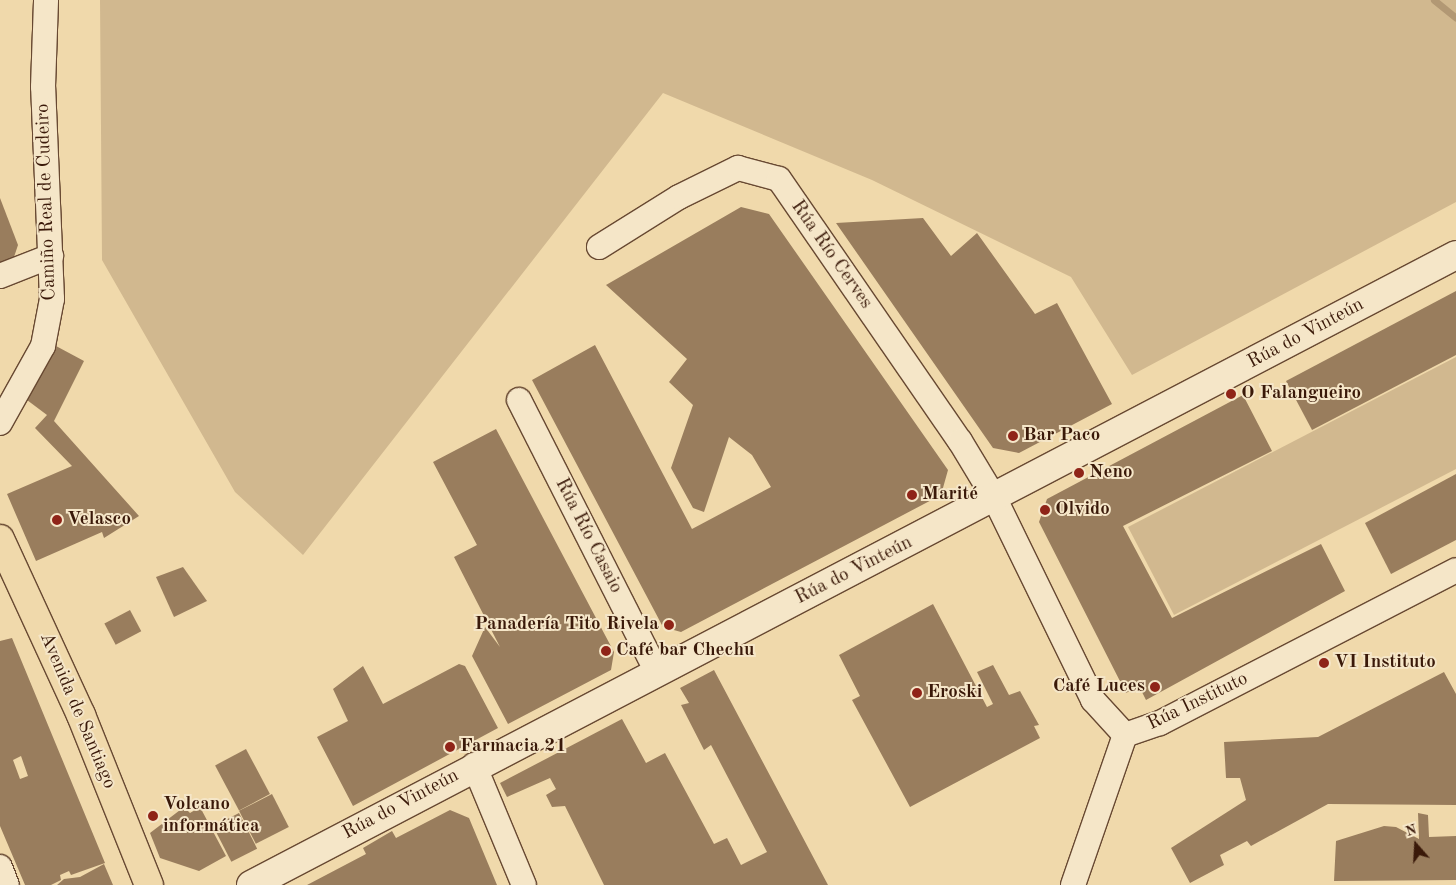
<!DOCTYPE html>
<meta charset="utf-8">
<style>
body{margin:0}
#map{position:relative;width:1456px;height:885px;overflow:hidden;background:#f0d9ab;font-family:"Old Standard TT",serif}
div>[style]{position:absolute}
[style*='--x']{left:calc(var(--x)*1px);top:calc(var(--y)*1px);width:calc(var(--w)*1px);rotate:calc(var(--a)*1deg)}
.green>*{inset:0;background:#d1b88f}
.stream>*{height:7px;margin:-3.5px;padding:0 3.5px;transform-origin:3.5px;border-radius:3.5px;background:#b29874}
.building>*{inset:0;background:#997d5d;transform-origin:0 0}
.roads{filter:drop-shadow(1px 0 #684932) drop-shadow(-1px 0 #684932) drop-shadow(0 1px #684932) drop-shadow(0 -1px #684932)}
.minor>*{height:24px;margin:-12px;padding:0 12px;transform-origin:12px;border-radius:12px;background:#f5e6c8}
.tertiary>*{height:28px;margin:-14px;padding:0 14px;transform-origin:14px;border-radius:14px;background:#f5e6c8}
.trunk>*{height:28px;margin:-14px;padding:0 14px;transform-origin:14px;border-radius:14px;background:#f0d9ab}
.dots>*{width:14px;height:14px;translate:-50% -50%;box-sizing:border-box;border:2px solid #f5e6c8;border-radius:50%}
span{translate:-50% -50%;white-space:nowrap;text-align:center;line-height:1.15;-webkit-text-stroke:4px #f5e6c8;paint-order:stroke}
.street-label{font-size:19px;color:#3a1909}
.poi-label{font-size:19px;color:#3a1909;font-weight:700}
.left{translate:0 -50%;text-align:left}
.right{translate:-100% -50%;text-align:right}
.north{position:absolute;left:1391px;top:820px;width:50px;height:50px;-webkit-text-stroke:4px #f5e6c8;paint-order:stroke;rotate:341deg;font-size:14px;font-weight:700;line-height:20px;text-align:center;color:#3a1909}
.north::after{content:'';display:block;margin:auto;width:18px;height:22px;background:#3a1909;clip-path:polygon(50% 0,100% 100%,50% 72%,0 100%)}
</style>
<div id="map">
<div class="green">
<i style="clip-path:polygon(100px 0,1456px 0,1456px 202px,1132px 375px,1071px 277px,872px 180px,663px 93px,303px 555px,235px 492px,102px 260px)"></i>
<i style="clip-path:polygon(1456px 357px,1456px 469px,1174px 615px,1128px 527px)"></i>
</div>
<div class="stream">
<i style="--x:1434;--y:0;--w:28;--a:39"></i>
</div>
<div class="building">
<i style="clip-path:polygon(0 198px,18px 245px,11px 266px,0 270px)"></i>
<i style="clip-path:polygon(741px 207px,769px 214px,948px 470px,941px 495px,681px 632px,663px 627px,532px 380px,595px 345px,692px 529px,771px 487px,752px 455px,729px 437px,704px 512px,693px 508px,671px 468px,693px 405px,669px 382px,687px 359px,606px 285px)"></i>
<i style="clip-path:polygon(923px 218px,951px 256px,977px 233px,1035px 314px,1057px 303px,1112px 404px,1019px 453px,993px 448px,836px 223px)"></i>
<i style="clip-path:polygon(1456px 291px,1456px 355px,1312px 430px,1286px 381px)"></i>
<i style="clip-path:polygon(56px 346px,84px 361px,54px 421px,139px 516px,104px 538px,102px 532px,36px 561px,7px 494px,72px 466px,35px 428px,47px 415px,23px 397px)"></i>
<i style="clip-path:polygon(1243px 395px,1272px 451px,1123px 526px,1172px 618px,1321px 544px,1345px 591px,1146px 700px,1139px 686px,1126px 693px,1039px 522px,1047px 499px)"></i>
<i style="clip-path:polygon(496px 429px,614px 652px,611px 670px,508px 724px,472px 656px,485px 627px,500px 647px,454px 557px,477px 545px,433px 462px)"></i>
<i style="clip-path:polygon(1456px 474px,1456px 540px,1391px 574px,1365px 523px)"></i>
<i style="clip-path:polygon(183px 567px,207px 601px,174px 617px,156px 577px)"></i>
<i style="clip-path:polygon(933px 604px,987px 707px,993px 704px,977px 672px,993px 665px,1009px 695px,1020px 691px,1039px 725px,1034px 726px,1040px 738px,910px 807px,852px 700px,860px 696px,839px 655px)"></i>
<i style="left:130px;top:610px;width:24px;height:29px;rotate:62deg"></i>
<i style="clip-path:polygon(evenodd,12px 638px,105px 863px,71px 875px,69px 871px,60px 875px,61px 880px,51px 885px,25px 885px,0 826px,0 641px,12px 638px,21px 756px,28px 776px,20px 779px,13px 760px,21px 756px)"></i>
<i style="clip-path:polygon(459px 664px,465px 666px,498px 728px,353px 806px,317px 737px,348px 721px,333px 689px,363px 666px,383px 704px)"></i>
<i style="clip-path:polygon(714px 670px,828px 885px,604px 885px,565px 806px,552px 807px,546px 795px,556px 789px,550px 778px,507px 797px,500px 783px,622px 719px,646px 763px,665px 753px,714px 844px,727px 838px,741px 865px,767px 852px,711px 745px,704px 750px,681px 705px,689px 703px,680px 688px)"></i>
<i style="clip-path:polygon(1444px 672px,1456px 694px,1456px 805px,1328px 804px,1251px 846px,1247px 841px,1220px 855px,1224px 865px,1190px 883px,1171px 848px,1246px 800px,1240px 778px,1226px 778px,1224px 742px,1318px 737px)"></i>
<i style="left:246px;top:749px;width:51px;height:35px;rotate:62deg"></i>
<i style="left:272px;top:794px;width:37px;height:37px;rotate:63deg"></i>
<i style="clip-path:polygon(184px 807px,190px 813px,200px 807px,226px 856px,199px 871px,160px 858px,150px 833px)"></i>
<i style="clip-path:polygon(450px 810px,469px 818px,497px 885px,307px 885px,366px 854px,363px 848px,392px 831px,396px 838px)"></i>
<i style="left:239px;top:813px;width:40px;height:29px;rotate:63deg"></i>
<i style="clip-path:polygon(1418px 813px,1428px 815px,1429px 837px,1456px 836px,1456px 880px,1334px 881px,1336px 841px,1384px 826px,1396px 827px,1419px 839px)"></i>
<i style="clip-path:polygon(104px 864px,113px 885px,57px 885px,64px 879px,80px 877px)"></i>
</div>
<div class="roads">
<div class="minor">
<i style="--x:599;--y:247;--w:94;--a:-32"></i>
<i style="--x:679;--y:197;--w:66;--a:-26.2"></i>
<i style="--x:738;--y:168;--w:42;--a:15"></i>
<i style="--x:779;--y:179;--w:318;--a:55.4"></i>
<i style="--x:960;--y:441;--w:68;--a:58.9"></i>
<i style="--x:995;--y:499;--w:224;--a:64"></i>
<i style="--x:1093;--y:700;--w:47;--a:47.6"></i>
<i style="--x:1125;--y:735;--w:37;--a:-19"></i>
<i style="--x:1160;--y:723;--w:333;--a:-27.3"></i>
<i style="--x:0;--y:276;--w:55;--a:-21.4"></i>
<i style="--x:519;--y:400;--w:305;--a:63.1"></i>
<i style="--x:0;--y:423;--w:88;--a:-60.8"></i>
<i style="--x:43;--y:346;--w:48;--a:-79.2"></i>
<i style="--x:52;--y:299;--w:212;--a:-92.4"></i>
<i style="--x:43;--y:87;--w:87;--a:-88"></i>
<i style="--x:474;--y:765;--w:130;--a:67.4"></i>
<i style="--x:0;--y:867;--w:19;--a:69"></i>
<i style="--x:1073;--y:885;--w:159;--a:-70.9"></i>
</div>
<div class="tertiary">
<i style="--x:251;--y:885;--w:1360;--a:-27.6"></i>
</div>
<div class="trunk">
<i style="--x:0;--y:539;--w:194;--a:65.3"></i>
<i style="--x:81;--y:715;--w:183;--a:68.2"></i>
</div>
</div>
<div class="dots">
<i style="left:1231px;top:394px;background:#8f2418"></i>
<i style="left:1013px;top:436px;background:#8f2418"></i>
<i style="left:1079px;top:473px;background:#8f2418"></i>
<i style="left:912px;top:495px;background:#8f2418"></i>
<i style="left:1045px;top:510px;background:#8f2418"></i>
<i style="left:57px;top:520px;background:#8f2418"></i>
<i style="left:669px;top:625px;background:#8f2418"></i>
<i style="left:606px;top:651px;background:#8f2418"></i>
<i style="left:1324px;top:663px;background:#8f2418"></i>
<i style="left:1155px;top:687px;background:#8f2418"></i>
<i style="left:917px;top:693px;background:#8f2418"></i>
<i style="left:450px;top:747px;background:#8f2418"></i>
<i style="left:153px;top:816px;background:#8f2418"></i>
</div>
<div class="street-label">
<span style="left:47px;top:202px;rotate:-92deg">Camiño Real de Cudeiro</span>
<span style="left:831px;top:255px;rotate:55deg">Rúa Río Cerves</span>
<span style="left:1306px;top:334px;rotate:-28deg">Rúa do Vinteún</span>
<span style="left:588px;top:536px;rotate:63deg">Rúa Río Casaio</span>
<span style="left:854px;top:571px;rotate:-27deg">Rúa do Vinteún</span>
<span style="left:1198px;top:702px;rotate:-26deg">Rúa Instituto</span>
<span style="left:77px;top:711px;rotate:67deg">Avenida de Santiago</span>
<span style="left:401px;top:805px;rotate:-28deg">Rúa do Vinteún</span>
</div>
<div class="poi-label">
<span class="left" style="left:1241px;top:394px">O Falangueiro</span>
<span class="left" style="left:1023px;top:436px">Bar Paco</span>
<span class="left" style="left:1089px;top:473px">Neno</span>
<span class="left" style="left:922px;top:495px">Marité</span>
<span class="left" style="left:1055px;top:510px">Olvido</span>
<span class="left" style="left:67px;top:520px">Velasco</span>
<span class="right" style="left:659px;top:625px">Panadería Tito Rivela</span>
<span class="left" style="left:616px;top:651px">Café bar Chechu</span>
<span class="left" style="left:1334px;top:663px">VI Instituto</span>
<span class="right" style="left:1145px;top:687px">Café Luces</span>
<span class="left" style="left:927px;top:693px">Eroski</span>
<span class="left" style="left:460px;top:747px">Farmacia 21</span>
<span class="left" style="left:163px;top:816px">Volcano<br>informática</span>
</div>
<div class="north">N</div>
</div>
